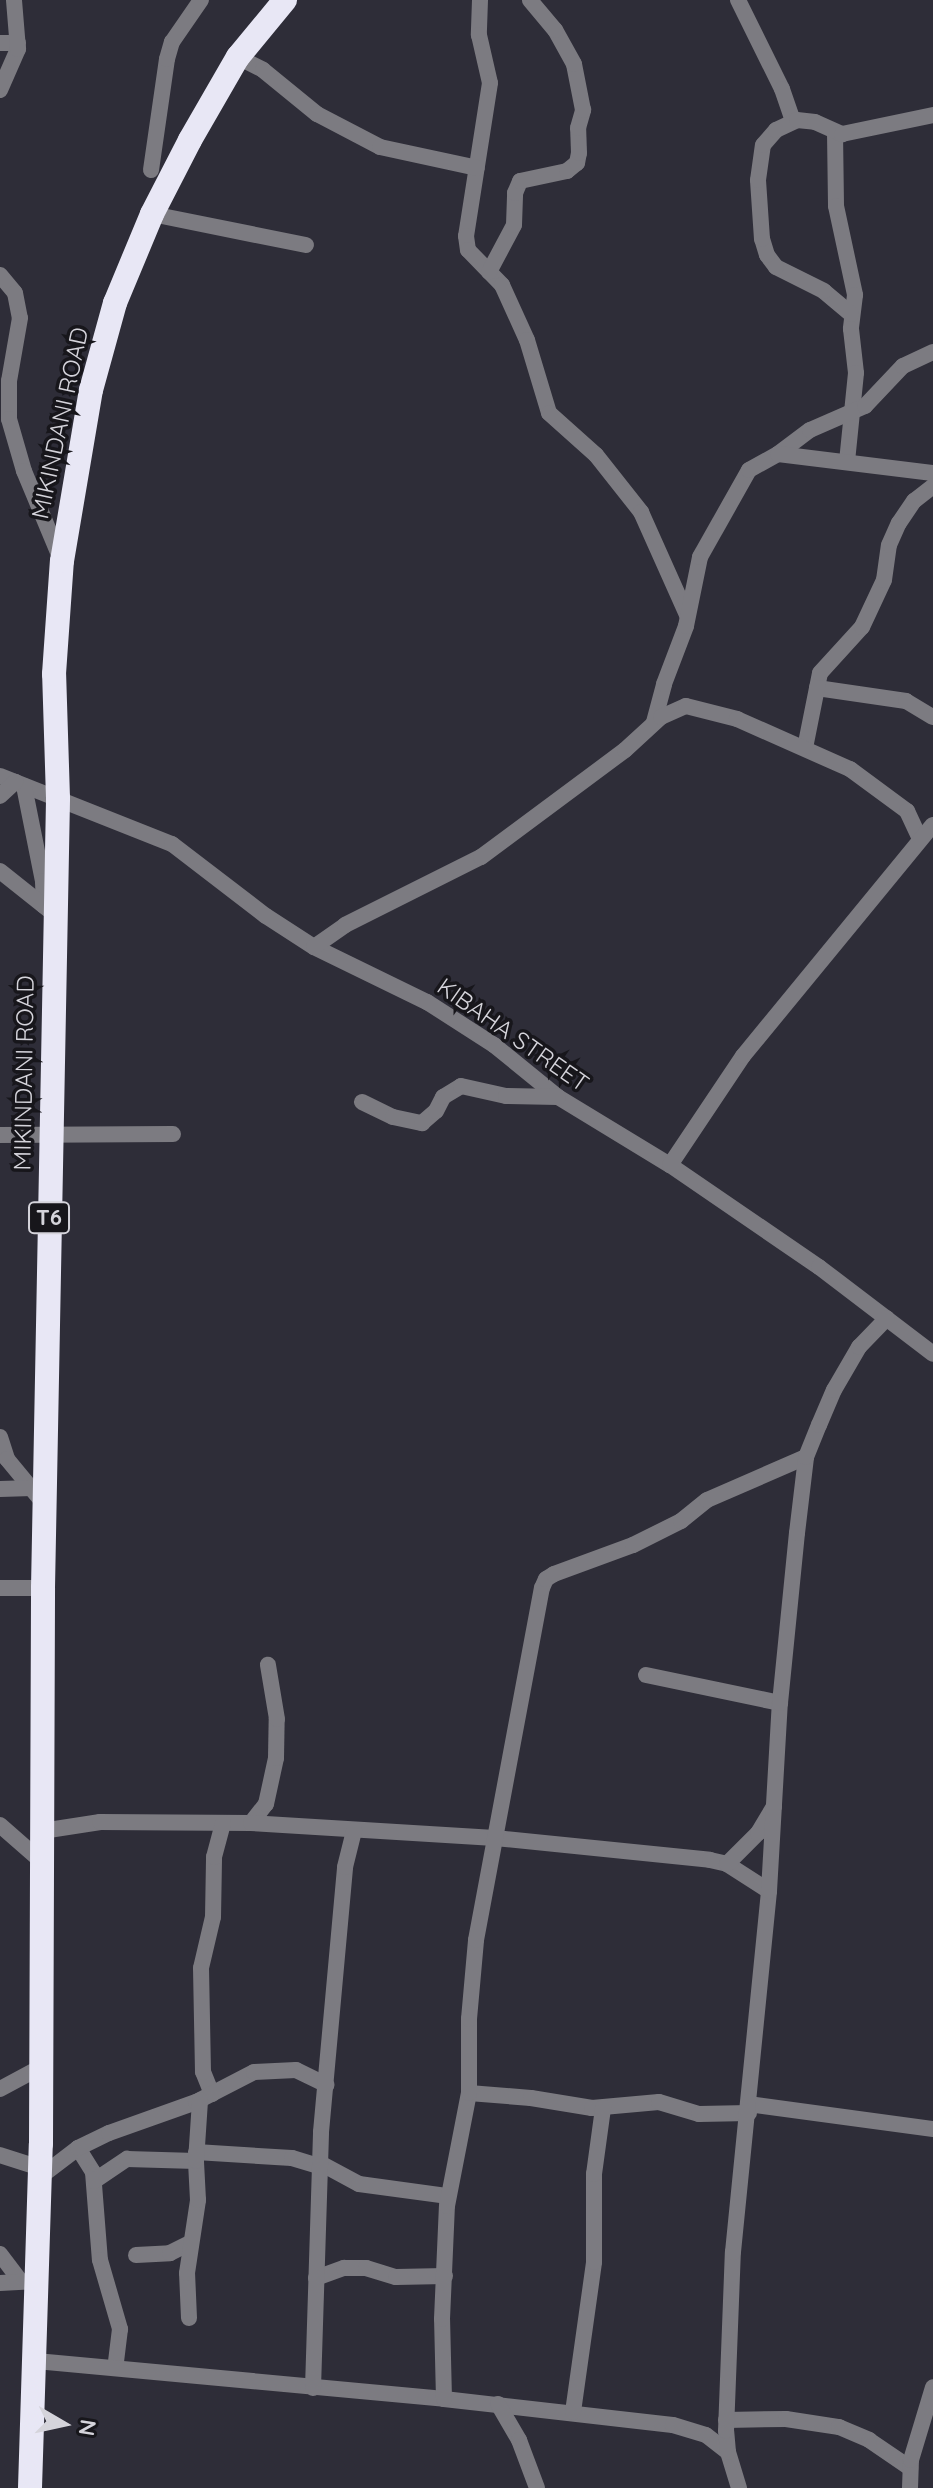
<!DOCTYPE html>
<style>
body{margin:0}
#map{position:relative;width:933px;height:2488px;overflow:hidden;background:#2e2d38;font-family:Quicksand,sans-serif}
div>[style]{position:absolute}
[style*='--x']{left:calc(var(--x)*1px);top:calc(var(--y)*1px);width:calc(var(--w)*1px);rotate:calc(var(--a)*1deg)}
.minor>*{height:16px;margin:-8px;padding:0 8px;transform-origin:8px;border-radius:8px;background:#7c7b81}
.highway>*{height:24px;margin:-12px;padding:0 12px;transform-origin:12px;border-radius:12px;background:#e8e7f5}
span{translate:-50% -50%;white-space:nowrap;text-align:center;line-height:1.15;-webkit-text-stroke:7px #17161b;paint-order:stroke}
.shield-label span{padding:2px 6px;background:#17161b;border:2px solid;border-radius:6px;-webkit-text-stroke-width:0}
.shield-label{font-size:22px;color:#d5d4db;font-weight:700}
.street-label{font-size:24px;color:#d5d4db}
.north{position:absolute;left:24px;top:2384px;width:80px;height:80px;-webkit-text-stroke:6px #17161b;paint-order:stroke;rotate:99deg;font-size:22px;font-weight:700;line-height:32px;text-align:center;color:#d5d4db}
.north::after{content:'';display:block;margin:auto;width:28px;height:36px;background:#d5d4db;clip-path:polygon(50% 0,100% 100%,50% 72%,0 100%)}
</style>
<div id="map">
<div class="minor">
<i style="--x:480;--y:0;--w:35;--a:92"></i>
<i style="--x:479;--y:35;--w:49;--a:77.1"></i>
<i style="--x:490;--y:83;--w:155;--a:98.9"></i>
<i style="--x:466;--y:236;--w:14;--a:82"></i>
<i style="--x:468;--y:250;--w:49;--a:45.8"></i>
<i style="--x:502;--y:285;--w:60;--a:65.6"></i>
<i style="--x:527;--y:340;--w:76;--a:73.2"></i>
<i style="--x:549;--y:413;--w:63;--a:41.8"></i>
<i style="--x:596;--y:455;--w:73;--a:51.7"></i>
<i style="--x:641;--y:512;--w:113;--a:65.9"></i>
<i style="--x:738;--y:0;--w:99;--a:63.7"></i>
<i style="--x:782;--y:89;--w:34;--a:71"></i>
<i style="--x:0;--y:43;--w:18;--a:0"></i>
<i style="--x:238;--y:57;--w:28;--a:27"></i>
<i style="--x:263;--y:70;--w:70;--a:39.2"></i>
<i style="--x:317;--y:114;--w:71;--a:27.6"></i>
<i style="--x:380;--y:147;--w:99;--a:12.2"></i>
<i style="--x:0;--y:90;--w:45;--a:-66.3"></i>
<i style="--x:18;--y:49;--w:49;--a:-94.7"></i>
<i style="--x:835;--y:133;--w:73;--a:89.2"></i>
<i style="--x:836;--y:206;--w:91;--a:77.9"></i>
<i style="--x:855;--y:295;--w:34;--a:97"></i>
<i style="--x:851;--y:329;--w:44;--a:83.5"></i>
<i style="--x:856;--y:373;--w:89;--a:95.8"></i>
<i style="--x:151;--y:170;--w:112;--a:-81.8"></i>
<i style="--x:167;--y:59;--w:18;--a:-74"></i>
<i style="--x:172;--y:42;--w:51;--a:-55.4"></i>
<i style="--x:152;--y:214;--w:157;--a:11.4"></i>
<i style="--x:489;--y:272;--w:53;--a:-62"></i>
<i style="--x:514;--y:225;--w:32;--a:-88"></i>
<i style="--x:515;--y:193;--w:13;--a:-67"></i>
<i style="--x:520;--y:181;--w:48;--a:-12"></i>
<i style="--x:567;--y:171;--w:13;--a:-39"></i>
<i style="--x:577;--y:163;--w:10;--a:-79"></i>
<i style="--x:579;--y:153;--w:25;--a:-92"></i>
<i style="--x:578;--y:128;--w:19;--a:-74"></i>
<i style="--x:583;--y:110;--w:47;--a:-101.1"></i>
<i style="--x:574;--y:64;--w:39;--a:-119"></i>
<i style="--x:555;--y:30;--w:39;--a:-130"></i>
<i style="--x:0;--y:275;--w:23;--a:50"></i>
<i style="--x:15;--y:293;--w:25;--a:79"></i>
<i style="--x:20;--y:318;--w:64;--a:99.9"></i>
<i style="--x:9;--y:381;--w:38;--a:90"></i>
<i style="--x:9;--y:419;--w:54;--a:73.9"></i>
<i style="--x:24;--y:471;--w:93;--a:67.3"></i>
<i style="--x:851;--y:314;--w:35;--a:-140"></i>
<i style="--x:824;--y:291;--w:54;--a:-153.4"></i>
<i style="--x:776;--y:267;--w:15;--a:-127"></i>
<i style="--x:767;--y:255;--w:17;--a:-107"></i>
<i style="--x:762;--y:239;--w:59;--a:-93.9"></i>
<i style="--x:758;--y:180;--w:35;--a:-82"></i>
<i style="--x:763;--y:145;--w:20;--a:-49"></i>
<i style="--x:776;--y:130;--w:23;--a:-25"></i>
<i style="--x:797;--y:120;--w:18;--a:6"></i>
<i style="--x:815;--y:122;--w:30;--a:24"></i>
<i style="--x:842;--y:134;--w:93;--a:-11.8"></i>
<i style="--x:778;--y:454;--w:40;--a:-37"></i>
<i style="--x:810;--y:430;--w:60;--a:-23.6"></i>
<i style="--x:865;--y:406;--w:55;--a:-46.5"></i>
<i style="--x:903;--y:366;--w:33;--a:-25"></i>
<i style="--x:817;--y:688;--w:90;--a:8.3"></i>
<i style="--x:906;--y:701;--w:31;--a:31"></i>
<i style="--x:654;--y:722;--w:39;--a:-75"></i>
<i style="--x:664;--y:684;--w:62;--a:-69.2"></i>
<i style="--x:686;--y:626;--w:70;--a:-78.5"></i>
<i style="--x:700;--y:557;--w:100;--a:-60.6"></i>
<i style="--x:749;--y:470;--w:33;--a:-29"></i>
<i style="--x:778;--y:454;--w:156;--a:7"></i>
<i style="--x:805;--y:748;--w:76;--a:-78.7"></i>
<i style="--x:820;--y:673;--w:62;--a:-47.6"></i>
<i style="--x:862;--y:627;--w:52;--a:-64.9"></i>
<i style="--x:884;--y:580;--w:35;--a:-82"></i>
<i style="--x:889;--y:545;--w:24;--a:-66"></i>
<i style="--x:899;--y:523;--w:27;--a:-56"></i>
<i style="--x:914;--y:501;--w:24;--a:-38"></i>
<i style="--x:0;--y:776;--w:185;--a:21.6"></i>
<i style="--x:172;--y:844;--w:118;--a:37.5"></i>
<i style="--x:266;--y:916;--w:57;--a:32.9"></i>
<i style="--x:314;--y:947;--w:126;--a:26"></i>
<i style="--x:427;--y:1002;--w:80;--a:32.7"></i>
<i style="--x:494;--y:1045;--w:82;--a:39.1"></i>
<i style="--x:558;--y:1097;--w:131;--a:31.3"></i>
<i style="--x:670;--y:1165;--w:181;--a:34.4"></i>
<i style="--x:819;--y:1267;--w:143;--a:37.3"></i>
<i style="--x:24;--y:786;--w:97;--a:78.7"></i>
<i style="--x:43;--y:881;--w:25;--a:88"></i>
<i style="--x:0;--y:796;--w:21;--a:-43"></i>
<i style="--x:0;--y:871;--w:63;--a:38.5"></i>
<i style="--x:314;--y:947;--w:38;--a:-35"></i>
<i style="--x:345;--y:925;--w:152;--a:-26.6"></i>
<i style="--x:481;--y:857;--w:179;--a:-36.6"></i>
<i style="--x:625;--y:750;--w:49;--a:-42.5"></i>
<i style="--x:661;--y:717;--w:27;--a:-24"></i>
<i style="--x:686;--y:706;--w:53;--a:14.3"></i>
<i style="--x:737;--y:719;--w:124;--a:23.9"></i>
<i style="--x:850;--y:769;--w:71;--a:36.4"></i>
<i style="--x:907;--y:811;--w:31;--a:65"></i>
<i style="--x:362;--y:1102;--w:34;--a:26"></i>
<i style="--x:393;--y:1117;--w:30;--a:12"></i>
<i style="--x:422;--y:1123;--w:18;--a:-41"></i>
<i style="--x:436;--y:1111;--w:16;--a:-63"></i>
<i style="--x:443;--y:1097;--w:21;--a:-31"></i>
<i style="--x:461;--y:1086;--w:46;--a:12.5"></i>
<i style="--x:506;--y:1096;--w:52;--a:1.1"></i>
<i style="--x:0;--y:1135;--w:173;--a:-0.3"></i>
<i style="--x:670;--y:1165;--w:131;--a:-56.2"></i>
<i style="--x:743;--y:1056;--w:299;--a:-50.6"></i>
<i style="--x:0;--y:1437;--w:23;--a:72"></i>
<i style="--x:7;--y:1459;--w:60;--a:50.4"></i>
<i style="--x:0;--y:1489;--w:32;--a:-2"></i>
<i style="--x:0;--y:1588;--w:43;--a:0"></i>
<i style="--x:646;--y:1675;--w:137;--a:11.8"></i>
<i style="--x:251;--y:1823;--w:24;--a:-52"></i>
<i style="--x:266;--y:1804;--w:47;--a:-77.7"></i>
<i style="--x:276;--y:1758;--w:39;--a:-89"></i>
<i style="--x:277;--y:1719;--w:55;--a:-99.5"></i>
<i style="--x:0;--y:1825;--w:55;--a:41.3"></i>
<i style="--x:42;--y:1831;--w:59;--a:-8.8"></i>
<i style="--x:100;--y:1822;--w:151;--a:0.4"></i>
<i style="--x:251;--y:1823;--w:244;--a:3.5"></i>
<i style="--x:495;--y:1838;--w:216;--a:5.8"></i>
<i style="--x:710;--y:1860;--w:17;--a:13"></i>
<i style="--x:727;--y:1864;--w:50;--a:32.7"></i>
<i style="--x:727;--y:1864;--w:44;--a:-45"></i>
<i style="--x:758;--y:1833;--w:31;--a:-59"></i>
<i style="--x:0;--y:2089;--w:47;--a:-28.2"></i>
<i style="--x:469;--y:2093;--w:62;--a:4.6"></i>
<i style="--x:531;--y:2098;--w:62;--a:9.3"></i>
<i style="--x:592;--y:2108;--w:67;--a:-5.1"></i>
<i style="--x:659;--y:2102;--w:42;--a:16.7"></i>
<i style="--x:699;--y:2114;--w:50;--a:-1.1"></i>
<i style="--x:212;--y:2094;--w:24;--a:-112"></i>
<i style="--x:203;--y:2072;--w:104;--a:-91.1"></i>
<i style="--x:201;--y:1968;--w:52;--a:-76.8"></i>
<i style="--x:213;--y:1917;--w:60;--a:-89"></i>
<i style="--x:214;--y:1857;--w:35;--a:-75"></i>
<i style="--x:748;--y:2104;--w:187;--a:7.7"></i>
<i style="--x:78;--y:2148;--w:28;--a:58"></i>
<i style="--x:93;--y:2172;--w:88;--a:85.5"></i>
<i style="--x:100;--y:2260;--w:72;--a:73.8"></i>
<i style="--x:120;--y:2329;--w:38;--a:97"></i>
<i style="--x:196;--y:2152;--w:96;--a:3.6"></i>
<i style="--x:292;--y:2158;--w:28;--a:17"></i>
<i style="--x:0;--y:2155;--w:42;--a:18"></i>
<i style="--x:320;--y:2163;--w:44;--a:28.3"></i>
<i style="--x:359;--y:2184;--w:90;--a:7.7"></i>
<i style="--x:40;--y:2177;--w:48;--a:-37.3"></i>
<i style="--x:78;--y:2148;--w:34;--a:-26"></i>
<i style="--x:109;--y:2133;--w:92;--a:-19.6"></i>
<i style="--x:196;--y:2102;--w:65;--a:-27.3"></i>
<i style="--x:254;--y:2072;--w:42;--a:-2.7"></i>
<i style="--x:296;--y:2070;--w:34;--a:26"></i>
<i style="--x:94;--y:2181;--w:40;--a:-34"></i>
<i style="--x:127;--y:2159;--w:69;--a:1.7"></i>
<i style="--x:0;--y:2254;--w:34;--a:53"></i>
<i style="--x:136;--y:2255;--w:34;--a:-3"></i>
<i style="--x:170;--y:2253;--w:22;--a:-27"></i>
<i style="--x:316;--y:2278;--w:30;--a:-20"></i>
<i style="--x:344;--y:2268;--w:22;--a:0"></i>
<i style="--x:366;--y:2268;--w:31;--a:17"></i>
<i style="--x:396;--y:2277;--w:49;--a:-1.2"></i>
<i style="--x:0;--y:2283;--w:37;--a:-3"></i>
<i style="--x:189;--y:2318;--w:45;--a:-92.5"></i>
<i style="--x:187;--y:2273;--w:74;--a:-81.4"></i>
<i style="--x:198;--y:2200;--w:39;--a:-93"></i>
<i style="--x:196;--y:2161;--w:61;--a:-86.2"></i>
<i style="--x:36;--y:2361;--w:410;--a:5.3"></i>
<i style="--x:444;--y:2399;--w:230;--a:6.5"></i>
<i style="--x:673;--y:2425;--w:34;--a:17"></i>
<i style="--x:706;--y:2435;--w:28;--a:38"></i>
<i style="--x:313;--y:2388;--w:256;--a:-88.2"></i>
<i style="--x:321;--y:2132;--w:266;--a:-84.8"></i>
<i style="--x:345;--y:1867;--w:38;--a:-76"></i>
<i style="--x:444;--y:2399;--w:80;--a:-91.4"></i>
<i style="--x:442;--y:2319;--w:113;--a:-87.5"></i>
<i style="--x:447;--y:2206;--w:115;--a:-79"></i>
<i style="--x:469;--y:2093;--w:74;--a:-90"></i>
<i style="--x:469;--y:2019;--w:79;--a:-84.9"></i>
<i style="--x:476;--y:1940;--w:358;--a:-79.4"></i>
<i style="--x:542;--y:1588;--w:10;--a:-66"></i>
<i style="--x:546;--y:1579;--w:9;--a:-32"></i>
<i style="--x:554;--y:1574;--w:84;--a:-20.2"></i>
<i style="--x:633;--y:1545;--w:54;--a:-26.6"></i>
<i style="--x:681;--y:1521;--w:33;--a:-39"></i>
<i style="--x:707;--y:1500;--w:108;--a:-23.5"></i>
<i style="--x:498;--y:2404;--w:42;--a:59.7"></i>
<i style="--x:519;--y:2440;--w:51;--a:69.4"></i>
<i style="--x:573;--y:2412;--w:151;--a:-82"></i>
<i style="--x:594;--y:2262;--w:88;--a:-90"></i>
<i style="--x:594;--y:2174;--w:67;--a:-82.2"></i>
<i style="--x:726;--y:2420;--w:60;--a:-1"></i>
<i style="--x:786;--y:2419;--w:54;--a:8.6"></i>
<i style="--x:839;--y:2427;--w:33;--a:23"></i>
<i style="--x:869;--y:2440;--w:50;--a:34.3"></i>
<i style="--x:739;--y:2488;--w:38;--a:-107"></i>
<i style="--x:728;--y:2452;--w:21;--a:-95"></i>
<i style="--x:726;--y:2431;--w:179;--a:-87.8"></i>
<i style="--x:733;--y:2252;--w:363;--a:-84.3"></i>
<i style="--x:769;--y:1891;--w:188;--a:-86.7"></i>
<i style="--x:780;--y:1703;--w:171;--a:-84.3"></i>
<i style="--x:797;--y:1533;--w:77;--a:-83.2"></i>
<i style="--x:806;--y:1457;--w:35;--a:-68"></i>
<i style="--x:819;--y:1425;--w:38;--a:-67"></i>
<i style="--x:834;--y:1390;--w:50;--a:-59.8"></i>
<i style="--x:859;--y:1347;--w:40;--a:-46"></i>
<i style="--x:910;--y:2488;--w:28;--a:-88"></i>
<i style="--x:911;--y:2460;--w:76;--a:-73.2"></i>
</div>
<div class="highway">
<i style="--x:30;--y:2488;--w:344;--a:-88.2"></i>
<i style="--x:41;--y:2144;--w:556;--a:-89.79"></i>
<i style="--x:43;--y:1588;--w:790;--a:-88.91"></i>
<i style="--x:58;--y:798;--w:124;--a:-91.8"></i>
<i style="--x:54;--y:674;--w:113;--a:-86"></i>
<i style="--x:62;--y:561;--w:173;--a:-80.4"></i>
<i style="--x:91;--y:390;--w:90;--a:-74.6"></i>
<i style="--x:115;--y:303;--w:96;--a:-67.4"></i>
<i style="--x:152;--y:214;--w:83;--a:-62.8"></i>
<i style="--x:190;--y:140;--w:96;--a:-60"></i>
<i style="--x:238;--y:57;--w:74;--a:-50.5"></i>
</div>
<div class="shield-label">
<span style="left:49px;top:1218px">T6</span>
</div>
<div class="street-label">
<span style="left:60px;top:423px;rotate:-78deg">MIKINDANI ROAD</span>
<span style="left:513px;top:1035px;rotate:35deg">KIBAHA STREET</span>
<span style="left:24px;top:1073px;rotate:-89deg">MIKINDANI ROAD</span>
</div>
<div class="north">N</div>
</div>
